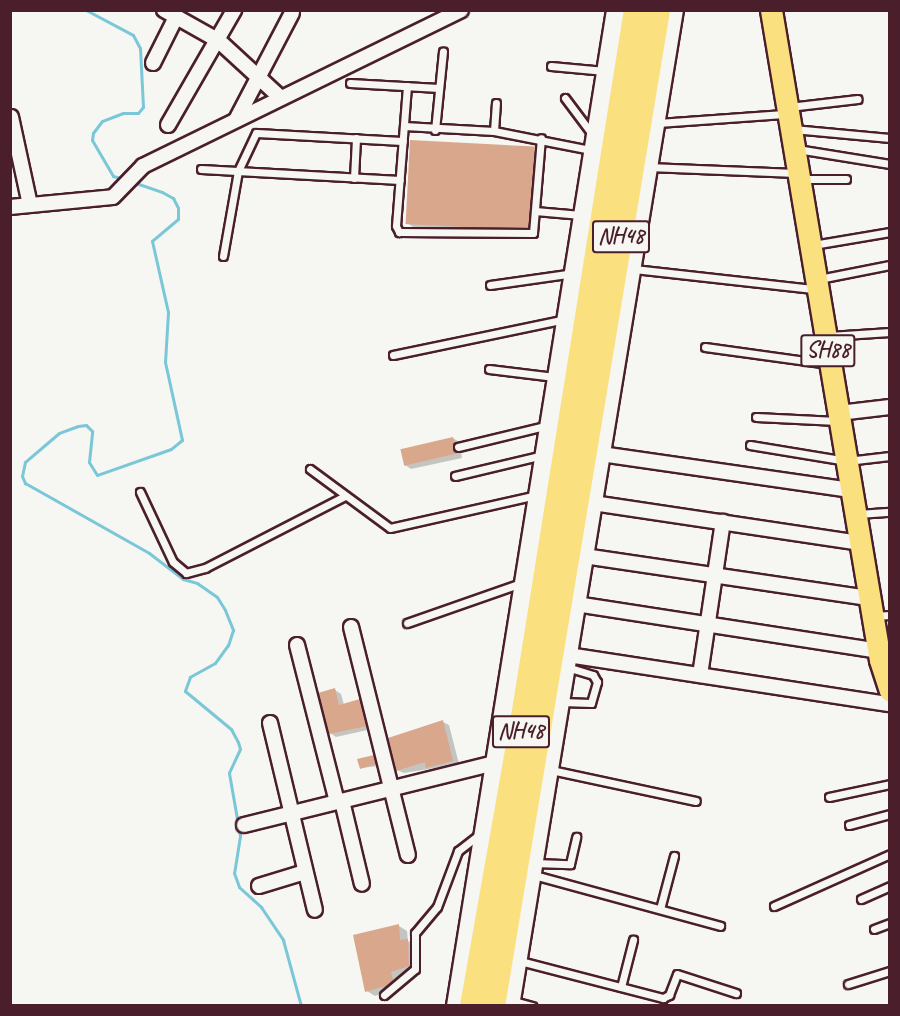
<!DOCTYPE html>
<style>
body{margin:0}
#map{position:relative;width:900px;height:1016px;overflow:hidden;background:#f6f6f2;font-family:Caveat,sans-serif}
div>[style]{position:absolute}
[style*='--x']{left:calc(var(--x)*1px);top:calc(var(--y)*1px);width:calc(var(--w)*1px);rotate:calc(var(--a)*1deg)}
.shadow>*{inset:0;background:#0003}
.stream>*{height:3px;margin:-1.5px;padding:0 1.5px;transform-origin:1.5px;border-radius:1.5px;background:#7ac7d8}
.building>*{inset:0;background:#d9a88c;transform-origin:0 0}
.roads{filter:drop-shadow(2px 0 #4a1f2b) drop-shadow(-2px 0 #4a1f2b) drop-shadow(0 2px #4a1f2b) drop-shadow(0 -2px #4a1f2b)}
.lane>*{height:7px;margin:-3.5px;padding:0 3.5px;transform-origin:3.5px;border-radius:3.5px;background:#f6f6f2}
.street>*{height:14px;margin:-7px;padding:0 7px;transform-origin:7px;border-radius:7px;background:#f6f6f2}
.secondary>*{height:18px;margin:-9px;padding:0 9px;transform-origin:9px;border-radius:9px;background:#f6f6f2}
.primary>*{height:21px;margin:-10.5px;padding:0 10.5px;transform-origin:10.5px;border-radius:10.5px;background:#fbe080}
.highway>*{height:24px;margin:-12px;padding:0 12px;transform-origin:12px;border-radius:12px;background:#fbe080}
span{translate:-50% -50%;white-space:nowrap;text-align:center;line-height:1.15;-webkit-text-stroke:6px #f6f6f2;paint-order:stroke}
.shield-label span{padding:2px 4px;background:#f6f6f2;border:2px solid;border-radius:4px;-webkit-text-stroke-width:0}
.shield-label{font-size:22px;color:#4a1f2b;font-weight:700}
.frame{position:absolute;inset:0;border:12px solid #4a1f2b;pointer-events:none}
</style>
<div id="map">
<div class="shadow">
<i style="clip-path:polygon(534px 149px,543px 154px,536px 231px,415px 228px,407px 223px)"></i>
<i style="clip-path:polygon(453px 438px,459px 442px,462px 458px,411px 469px,405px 465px)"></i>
<i style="clip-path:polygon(335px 690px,341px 694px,344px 705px,359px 700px,366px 704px,372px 729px,336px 737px,330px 733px)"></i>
<i style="clip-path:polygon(443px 722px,449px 725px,459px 764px,404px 773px,397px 770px)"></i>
<i style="clip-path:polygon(373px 756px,379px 766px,361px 768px)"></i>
<i style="clip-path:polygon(399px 926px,407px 931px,408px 941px,416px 945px,417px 971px,398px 977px,400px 985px,395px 990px,375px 996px,367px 991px)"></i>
</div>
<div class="stream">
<i style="--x:86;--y:10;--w:53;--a:28"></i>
<i style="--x:133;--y:35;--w:15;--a:62"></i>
<i style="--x:140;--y:48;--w:59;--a:87.1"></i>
<i style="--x:143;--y:107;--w:8;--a:130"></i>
<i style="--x:138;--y:113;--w:15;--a:180"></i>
<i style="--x:123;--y:113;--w:22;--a:159"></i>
<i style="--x:102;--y:121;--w:15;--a:127"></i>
<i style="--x:93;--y:133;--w:7;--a:98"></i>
<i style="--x:92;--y:140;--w:42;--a:59.7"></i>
<i style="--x:113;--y:176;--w:11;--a:15"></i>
<i style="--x:133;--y:182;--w:31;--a:19"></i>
<i style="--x:162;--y:192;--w:13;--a:29"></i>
<i style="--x:173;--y:198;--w:11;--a:63"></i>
<i style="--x:178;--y:208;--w:11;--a:90"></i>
<i style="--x:178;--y:219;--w:34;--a:140"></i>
<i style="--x:152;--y:241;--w:73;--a:77.3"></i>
<i style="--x:168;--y:312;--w:50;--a:93.4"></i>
<i style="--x:165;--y:362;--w:80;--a:77.7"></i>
<i style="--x:182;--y:440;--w:14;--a:141"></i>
<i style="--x:171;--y:449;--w:78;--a:160.6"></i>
<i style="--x:97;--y:475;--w:15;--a:-122"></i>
<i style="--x:89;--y:462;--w:31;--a:-84"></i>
<i style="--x:92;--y:431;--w:8;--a:-135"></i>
<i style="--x:86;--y:425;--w:8;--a:173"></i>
<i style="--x:78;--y:426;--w:20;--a:160"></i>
<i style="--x:59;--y:433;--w:45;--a:139.5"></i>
<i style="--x:25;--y:462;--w:14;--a:102"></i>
<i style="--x:22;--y:476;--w:8;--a:67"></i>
<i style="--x:25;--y:483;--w:142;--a:29.4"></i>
<i style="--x:149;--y:553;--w:43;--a:37.4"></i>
<i style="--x:183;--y:579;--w:15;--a:16"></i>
<i style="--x:197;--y:583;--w:24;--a:35"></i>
<i style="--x:217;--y:597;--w:15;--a:58"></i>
<i style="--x:225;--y:610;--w:22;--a:68"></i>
<i style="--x:233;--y:630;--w:16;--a:108"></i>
<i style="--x:228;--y:645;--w:22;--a:126"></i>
<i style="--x:215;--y:663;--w:29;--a:151"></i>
<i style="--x:190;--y:677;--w:15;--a:110"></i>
<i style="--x:185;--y:691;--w:60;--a:39.6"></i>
<i style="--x:231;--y:729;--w:15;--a:62"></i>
<i style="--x:238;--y:742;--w:7;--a:74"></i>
<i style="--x:240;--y:749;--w:26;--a:115"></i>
<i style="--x:229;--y:773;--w:64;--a:80.1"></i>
<i style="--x:240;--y:836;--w:37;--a:99"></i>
<i style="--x:234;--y:873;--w:15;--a:70"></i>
<i style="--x:239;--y:887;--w:30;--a:42"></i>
<i style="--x:261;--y:907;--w:40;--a:56"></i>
<i style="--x:283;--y:940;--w:68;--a:74.7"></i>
</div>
<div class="building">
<i style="left:410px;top:140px;width:125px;height:84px;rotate:3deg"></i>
<i style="left:453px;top:437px;width:17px;height:54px;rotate:77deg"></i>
<i style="clip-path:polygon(335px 688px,339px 705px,360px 699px,367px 726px,329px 734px,318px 693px)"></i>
<i style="clip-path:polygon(443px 720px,453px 761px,426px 768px,425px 762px,396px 771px,388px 738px)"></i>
<i style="clip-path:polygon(374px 755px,376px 764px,360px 769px,357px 759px)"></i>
<i style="clip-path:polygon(399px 924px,400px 940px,408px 939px,409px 966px,391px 972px,393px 980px,386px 986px,365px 992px,353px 935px)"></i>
</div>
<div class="roads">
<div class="lane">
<i style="--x:551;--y:66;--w:54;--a:5.3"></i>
<i style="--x:350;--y:83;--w:89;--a:3.2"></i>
<i style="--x:407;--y:86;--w:140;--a:94.5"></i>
<i style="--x:396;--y:226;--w:7;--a:63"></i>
<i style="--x:399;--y:232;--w:134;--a:0.4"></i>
<i style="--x:533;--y:233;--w:95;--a:-85.2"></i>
<i style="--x:565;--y:98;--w:45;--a:53.1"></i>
<i style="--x:789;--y:107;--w:69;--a:-6.6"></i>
<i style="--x:658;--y:123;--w:126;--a:-4.1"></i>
<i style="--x:404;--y:126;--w:90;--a:3.2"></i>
<i style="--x:494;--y:131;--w:99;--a:11.1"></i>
<i style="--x:793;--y:129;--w:97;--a:5.3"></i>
<i style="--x:435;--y:130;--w:79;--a:-84.2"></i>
<i style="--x:494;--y:131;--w:28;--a:-86"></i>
<i style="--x:797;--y:149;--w:94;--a:9.2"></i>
<i style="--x:648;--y:167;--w:148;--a:2.3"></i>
<i style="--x:201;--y:169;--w:199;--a:3.2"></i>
<i style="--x:354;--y:178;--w:40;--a:-87.1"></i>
<i style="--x:802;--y:179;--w:44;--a:0"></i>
<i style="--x:535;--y:211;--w:46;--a:5"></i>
<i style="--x:813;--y:245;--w:78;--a:-9.6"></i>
<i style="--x:223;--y:256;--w:86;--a:-80"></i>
<i style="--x:238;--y:171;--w:42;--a:-64.7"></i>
<i style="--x:256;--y:133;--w:147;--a:3.1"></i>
<i style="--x:634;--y:269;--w:180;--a:6.4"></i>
<i style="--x:819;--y:279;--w:72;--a:-11.2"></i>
<i style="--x:490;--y:285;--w:85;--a:-8.1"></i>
<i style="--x:829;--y:336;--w:61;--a:-3.8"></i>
<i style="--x:705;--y:347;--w:123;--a:7.9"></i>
<i style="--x:393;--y:355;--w:177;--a:-11.8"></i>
<i style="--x:489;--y:369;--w:66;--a:6.9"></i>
<i style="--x:756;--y:417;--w:81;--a:2.8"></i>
<i style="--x:750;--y:445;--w:98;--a:9.4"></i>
<i style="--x:847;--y:461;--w:43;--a:-6.6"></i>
<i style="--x:458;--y:447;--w:94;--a:-13.6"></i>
<i style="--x:310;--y:469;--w:99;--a:36.4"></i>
<i style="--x:390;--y:528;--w:151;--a:-12.7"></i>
<i style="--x:455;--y:476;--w:90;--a:-13.4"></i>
<i style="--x:140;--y:492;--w:77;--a:64.8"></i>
<i style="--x:173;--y:562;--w:17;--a:40"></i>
<i style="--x:186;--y:573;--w:20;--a:-15"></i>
<i style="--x:205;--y:568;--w:157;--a:-27.2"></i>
<i style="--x:858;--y:514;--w:32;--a:-4"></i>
<i style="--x:874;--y:616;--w:16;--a:-4"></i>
<i style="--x:407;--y:623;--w:121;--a:-19.3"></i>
<i style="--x:562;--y:702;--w:29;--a:2"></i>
<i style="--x:591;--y:703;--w:22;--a:-74"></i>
<i style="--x:597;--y:682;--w:8;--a:-120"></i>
<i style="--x:593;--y:675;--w:27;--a:-163"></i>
<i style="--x:551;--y:770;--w:148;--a:12.1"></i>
<i style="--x:829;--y:797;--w:62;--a:-12"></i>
<i style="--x:849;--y:825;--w:42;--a:-15"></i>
<i style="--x:534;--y:863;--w:36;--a:2"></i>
<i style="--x:570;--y:864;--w:28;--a:-77"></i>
<i style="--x:534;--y:875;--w:193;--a:15.3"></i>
<i style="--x:861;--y:899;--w:32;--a:-24"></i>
<i style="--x:774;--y:906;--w:127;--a:-24.1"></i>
<i style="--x:660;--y:909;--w:55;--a:-75.2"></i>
<i style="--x:874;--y:929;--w:17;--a:-21"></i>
<i style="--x:520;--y:961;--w:148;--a:14.5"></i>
<i style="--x:663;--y:998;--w:7;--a:-27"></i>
<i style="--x:669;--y:995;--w:22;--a:-69"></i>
<i style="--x:677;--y:974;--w:62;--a:17.9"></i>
<i style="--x:848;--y:984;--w:44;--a:-17.2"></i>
<i style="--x:621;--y:987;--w:49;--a:-75.7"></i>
<i style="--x:384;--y:995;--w:40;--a:-40"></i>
<i style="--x:415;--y:969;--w:36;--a:-90"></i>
<i style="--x:415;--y:933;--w:34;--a:-50"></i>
<i style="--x:437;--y:907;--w:60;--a:-69.4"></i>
<i style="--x:458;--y:851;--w:29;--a:-38"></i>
<i style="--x:513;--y:1001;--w:20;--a:15"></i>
</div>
<div class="street">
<i style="--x:164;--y:10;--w:63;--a:29.4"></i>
<i style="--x:219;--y:41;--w:84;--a:42.6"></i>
<i style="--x:153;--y:63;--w:51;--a:-63.4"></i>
<i style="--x:11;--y:117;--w:90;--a:77.8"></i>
<i style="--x:236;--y:120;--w:121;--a:-62.4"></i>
<i style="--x:168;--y:125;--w:133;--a:-60.1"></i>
<i style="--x:10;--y:207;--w:103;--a:-5.5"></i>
<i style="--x:113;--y:197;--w:43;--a:-45.9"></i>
<i style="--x:143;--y:166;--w:354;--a:-26.1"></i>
<i style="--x:839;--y:413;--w:51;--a:-6.7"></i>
<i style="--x:601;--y:454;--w:254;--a:8.2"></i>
<i style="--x:593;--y:503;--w:271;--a:8.5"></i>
<i style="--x:584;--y:556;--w:289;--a:8.4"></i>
<i style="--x:576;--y:604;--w:307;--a:8.8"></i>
<i style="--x:351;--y:627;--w:235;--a:76"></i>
<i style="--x:297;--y:645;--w:162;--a:75.7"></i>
<i style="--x:568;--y:655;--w:326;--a:8.7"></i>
<i style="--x:700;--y:675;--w:155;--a:-81.5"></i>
<i style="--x:270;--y:723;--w:192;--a:76.5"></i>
<i style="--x:342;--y:801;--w:85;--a:76.5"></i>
<i style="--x:244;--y:825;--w:258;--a:-13.9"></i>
<i style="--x:259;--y:886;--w:48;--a:-16.9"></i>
</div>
<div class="secondary">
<i style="--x:456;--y:1006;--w:1009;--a:-80.87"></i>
<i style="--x:510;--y:1006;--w:1009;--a:-80.65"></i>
</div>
<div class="primary">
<i style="--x:771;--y:10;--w:659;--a:80.48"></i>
<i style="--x:880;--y:660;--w:32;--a:72"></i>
</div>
<div class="highway">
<i style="--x:472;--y:1006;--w:306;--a:-80"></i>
<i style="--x:525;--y:705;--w:704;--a:-80.93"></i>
<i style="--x:493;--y:1006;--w:1010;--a:-80.59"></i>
</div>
</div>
<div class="shield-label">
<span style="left:621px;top:237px">NH48</span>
<span style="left:828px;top:351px">SH88</span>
<span style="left:521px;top:732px">NH48</span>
</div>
<div class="frame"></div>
</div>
